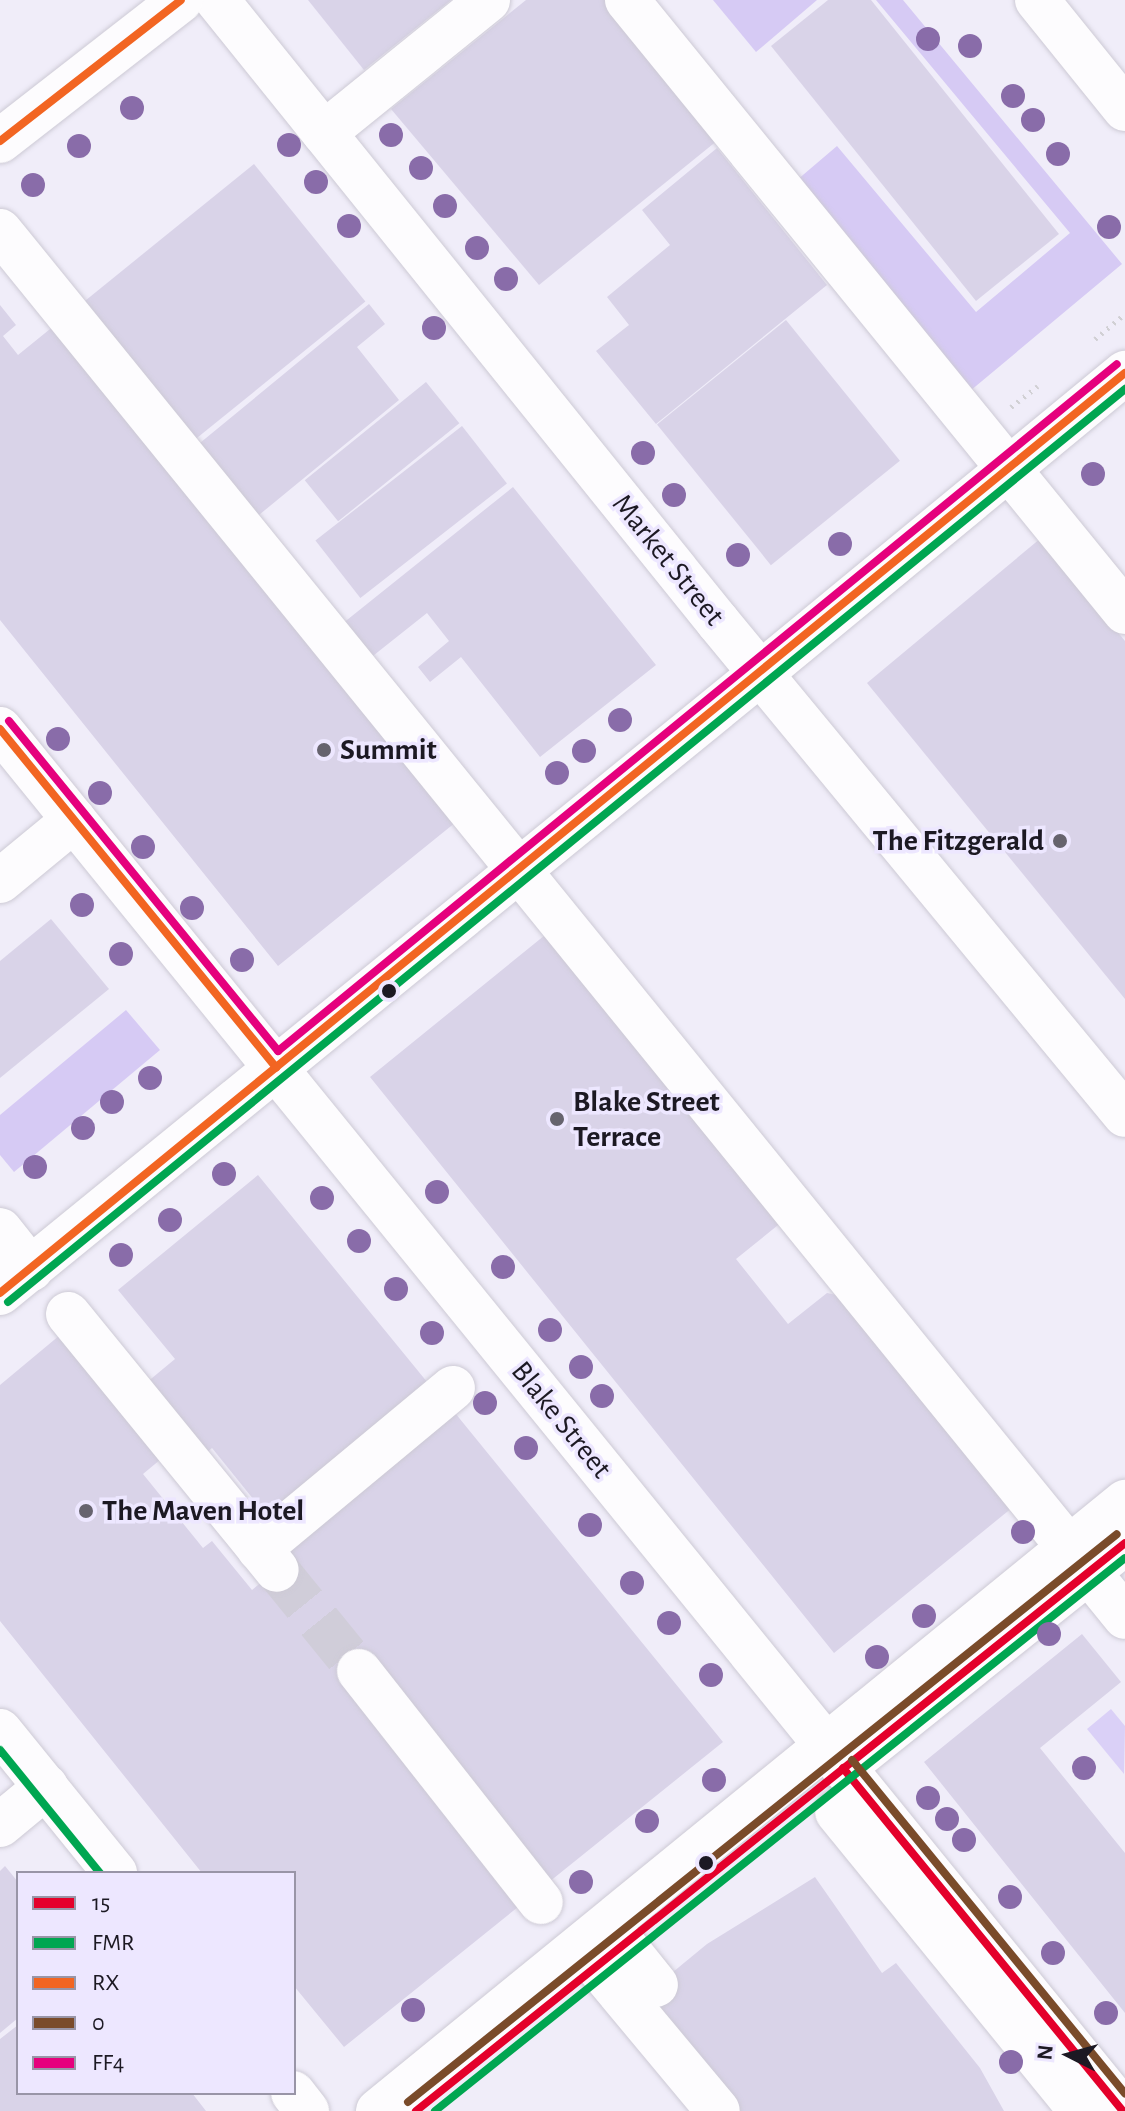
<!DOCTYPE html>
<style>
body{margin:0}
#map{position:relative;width:1125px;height:2111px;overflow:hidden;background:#f0edf9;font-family:"Alegreya Sans",sans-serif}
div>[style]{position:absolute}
.green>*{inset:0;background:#d6caf4}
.water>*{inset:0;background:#dad0f7}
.building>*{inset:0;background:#d9d3e8;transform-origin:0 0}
.minor-tunnel>*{height:44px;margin-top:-22px;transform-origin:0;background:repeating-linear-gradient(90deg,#d0cdd9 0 44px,transparent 0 66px)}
.path>*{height:5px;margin-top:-2.5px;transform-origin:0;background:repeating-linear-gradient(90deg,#d1d0d4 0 2px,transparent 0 8px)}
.roads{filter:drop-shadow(0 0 2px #cdcad5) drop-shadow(0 0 2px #cdcad5)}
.minor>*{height:44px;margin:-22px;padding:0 22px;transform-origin:22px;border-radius:22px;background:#fdfcfe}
.major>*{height:44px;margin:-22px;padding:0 22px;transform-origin:22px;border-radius:22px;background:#fdfcfe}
.bus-1>*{height:8px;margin:-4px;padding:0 4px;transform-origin:4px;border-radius:4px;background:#e4002b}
.bus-2>*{height:8px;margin:-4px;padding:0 4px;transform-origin:4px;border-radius:4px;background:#00a651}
.bus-3>*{height:8px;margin:-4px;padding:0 4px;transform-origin:4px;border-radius:4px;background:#f26522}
.bus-4>*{height:8px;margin:-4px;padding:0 4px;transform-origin:4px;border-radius:4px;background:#7a4b2a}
.bus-5>*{height:8px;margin:-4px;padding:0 4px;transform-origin:4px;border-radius:4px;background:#e5007d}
.trees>*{width:24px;height:24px;margin:-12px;border-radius:50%;background:#896ca9}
.dots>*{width:22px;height:22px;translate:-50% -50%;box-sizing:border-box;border:4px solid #ede7ff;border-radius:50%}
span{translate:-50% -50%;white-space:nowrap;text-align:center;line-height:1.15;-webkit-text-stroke:7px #ede7ff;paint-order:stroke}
.street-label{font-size:30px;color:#1c1923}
.poi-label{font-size:30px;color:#1c1923;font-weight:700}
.left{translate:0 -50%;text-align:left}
.right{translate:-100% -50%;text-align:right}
.legend{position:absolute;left:16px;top:1871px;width:280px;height:224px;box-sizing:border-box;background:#ede7ff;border:2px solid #9995a7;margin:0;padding:10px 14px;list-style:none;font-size:24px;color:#1c1923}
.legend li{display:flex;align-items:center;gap:16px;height:40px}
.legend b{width:40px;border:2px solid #9995a7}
.north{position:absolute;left:1029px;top:2015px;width:80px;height:80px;-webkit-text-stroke:6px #ede7ff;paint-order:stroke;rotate:276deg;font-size:22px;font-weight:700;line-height:32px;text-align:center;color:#1c1923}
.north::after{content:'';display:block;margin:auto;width:28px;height:36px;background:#1c1923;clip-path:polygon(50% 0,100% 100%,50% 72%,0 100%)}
</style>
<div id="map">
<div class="green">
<div style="clip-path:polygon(713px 0,817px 0,756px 52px)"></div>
<div style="clip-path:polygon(876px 0,903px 0,1122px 264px,964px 396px,790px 186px,837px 146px,976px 312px,1070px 233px)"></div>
<div style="clip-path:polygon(126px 1010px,160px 1050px,14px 1172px,0 1155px,0 1115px)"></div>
</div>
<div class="water">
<div style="clip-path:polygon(1111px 1709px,1125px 1726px,1124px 1774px,1087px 1729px)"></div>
</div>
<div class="building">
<div style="clip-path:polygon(308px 0,451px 0,364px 70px)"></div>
<div style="clip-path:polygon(526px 0,606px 0,718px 140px,539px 285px,391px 109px)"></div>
<div style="clip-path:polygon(828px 0,871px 0,1059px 234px,976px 301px,771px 46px)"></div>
<div style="clip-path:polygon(717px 148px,827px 285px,656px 424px,596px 351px,629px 325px,607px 297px,670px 245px,642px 210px)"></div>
<div style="left:254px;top:164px;width:177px;height:220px;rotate:51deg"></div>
<div style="clip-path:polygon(369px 304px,385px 324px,357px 347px,399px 400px,248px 524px,189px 452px)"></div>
<div style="clip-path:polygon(0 305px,16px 325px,3px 336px,18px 355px,55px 325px,456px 822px,278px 966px,0 620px)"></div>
<div style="left:786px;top:320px;width:181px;height:166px;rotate:51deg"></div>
<div style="left:426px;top:382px;width:53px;height:156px;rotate:51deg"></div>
<div style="left:462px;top:426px;width:73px;height:186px;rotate:52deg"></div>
<div style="clip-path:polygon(513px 487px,656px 665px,540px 757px,461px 657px,430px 682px,418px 667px,449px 641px,427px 613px,364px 663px,337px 628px)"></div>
<div style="clip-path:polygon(1041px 538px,1125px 641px,1125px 999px,867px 683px)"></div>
<div style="clip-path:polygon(51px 919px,109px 989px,0 1078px,0 961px)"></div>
<div style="clip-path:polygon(555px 927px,788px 1217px,736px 1259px,788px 1324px,827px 1293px,841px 1296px,1013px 1507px,834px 1653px,370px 1077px)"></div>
<div style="clip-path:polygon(258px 1175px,432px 1388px,271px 1521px,212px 1448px,198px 1460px,140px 1388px,175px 1359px,118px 1290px)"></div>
<div style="clip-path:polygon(60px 1335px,161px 1459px,143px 1474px,203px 1548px,212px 1541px,252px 1590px,285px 1563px,275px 1551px,451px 1408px,723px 1742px,344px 2047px,294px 1986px,294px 1873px,202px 1873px,0 1621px,0 1385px)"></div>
<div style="clip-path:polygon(1082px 1634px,1121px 1682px,1040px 1748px,1125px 1853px,1125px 2013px,924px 1762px)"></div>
<div style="clip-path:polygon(5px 1866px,18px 1882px,18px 2018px,0 2033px,0 1871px)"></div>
<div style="clip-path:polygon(815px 1877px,882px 1973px,896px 1963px,980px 2068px,1004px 2111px,729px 2111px,639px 2000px,707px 1944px)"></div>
<div style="clip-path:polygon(18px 2025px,18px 2093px,192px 2093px,206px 2111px,0 2111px,0 2039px)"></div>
</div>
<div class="minor-tunnel">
<div style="left:277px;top:1570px;width:130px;rotate:50.9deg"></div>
</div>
<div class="path">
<div style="left:1095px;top:339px;width:39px;rotate:-40deg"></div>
<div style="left:1011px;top:407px;width:34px;rotate:-38deg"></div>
</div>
<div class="roads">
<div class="minor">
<div style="left:627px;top:0;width:789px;rotate:50.86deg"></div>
<div style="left:1037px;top:0;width:140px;rotate:51.1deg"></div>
<div style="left:324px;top:133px;width:211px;rotate:-39deg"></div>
<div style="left:0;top:231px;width:1785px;rotate:50.93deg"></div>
<div style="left:761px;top:673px;width:472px;rotate:-39.5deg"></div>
<div style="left:0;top:881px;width:96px;rotate:-39.5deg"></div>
<div style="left:0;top:1230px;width:50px;rotate:51.5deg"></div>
<div style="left:68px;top:1314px;width:330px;rotate:50.8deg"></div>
<div style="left:259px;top:1549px;width:252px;rotate:-39.7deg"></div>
<div style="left:359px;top:1671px;width:294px;rotate:51.8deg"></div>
<div style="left:0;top:1731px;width:183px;rotate:51deg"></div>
<div style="left:837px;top:1812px;width:386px;rotate:50.8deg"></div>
<div style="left:0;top:1825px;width:60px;rotate:-39.6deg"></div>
<div style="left:624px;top:1945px;width:51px;rotate:51.3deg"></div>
<div style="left:598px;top:1967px;width:187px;rotate:50.2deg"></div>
<div style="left:293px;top:2093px;width:23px;rotate:52deg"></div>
<div style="left:378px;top:2111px;width:964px;rotate:-39.19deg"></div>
</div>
<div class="major">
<div style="left:217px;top:0;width:799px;rotate:51.15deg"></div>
<div style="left:718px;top:622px;width:639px;rotate:50.46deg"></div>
<div style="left:0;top:141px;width:229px;rotate:-37.9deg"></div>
<div style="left:0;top:729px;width:1781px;rotate:50.9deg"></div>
<div style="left:0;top:1293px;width:982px;rotate:-39.17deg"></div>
<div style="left:843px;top:1768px;width:361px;rotate:-38.6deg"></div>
</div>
</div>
<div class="bus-1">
<div style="left:843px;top:1768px;width:443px;rotate:50.8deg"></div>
<div style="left:416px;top:2111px;width:908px;rotate:-38.7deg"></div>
</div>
<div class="bus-2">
<div style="left:8px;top:1302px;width:1443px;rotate:-39.26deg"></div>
<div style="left:0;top:1750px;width:159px;rotate:50.9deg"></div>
<div style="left:435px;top:2111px;width:884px;rotate:-38.71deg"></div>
</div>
<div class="bus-3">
<div style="left:0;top:141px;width:229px;rotate:-37.9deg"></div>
<div style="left:0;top:729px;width:437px;rotate:50.8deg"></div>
<div style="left:0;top:1293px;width:1453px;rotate:-39.28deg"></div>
</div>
<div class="bus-4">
<div style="left:852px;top:1760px;width:431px;rotate:50.7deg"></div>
<div style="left:408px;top:2102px;width:908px;rotate:-38.7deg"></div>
</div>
<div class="bus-5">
<div style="left:9px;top:721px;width:426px;rotate:50.8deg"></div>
<div style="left:278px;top:1051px;width:1084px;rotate:-39.31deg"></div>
</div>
<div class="trees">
<div style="left:928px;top:39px"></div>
<div style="left:970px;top:46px"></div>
<div style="left:1013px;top:96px"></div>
<div style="left:132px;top:108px"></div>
<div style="left:1033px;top:120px"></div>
<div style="left:391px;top:135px"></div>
<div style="left:289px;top:145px"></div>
<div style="left:79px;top:146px"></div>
<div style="left:1058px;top:154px"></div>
<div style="left:421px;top:168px"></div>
<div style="left:316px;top:182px"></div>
<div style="left:33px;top:185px"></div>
<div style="left:445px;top:206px"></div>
<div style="left:349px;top:226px"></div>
<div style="left:1109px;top:227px"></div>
<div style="left:477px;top:248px"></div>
<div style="left:506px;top:279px"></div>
<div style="left:434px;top:328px"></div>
<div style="left:643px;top:453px"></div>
<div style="left:1093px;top:474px"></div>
<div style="left:674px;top:495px"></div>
<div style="left:840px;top:544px"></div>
<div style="left:738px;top:555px"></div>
<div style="left:620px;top:720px"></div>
<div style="left:58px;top:739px"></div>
<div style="left:584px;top:751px"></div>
<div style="left:557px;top:773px"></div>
<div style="left:100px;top:793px"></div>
<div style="left:143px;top:847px"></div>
<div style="left:82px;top:905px"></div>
<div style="left:192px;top:908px"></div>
<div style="left:121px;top:954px"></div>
<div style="left:242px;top:960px"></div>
<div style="left:150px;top:1078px"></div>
<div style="left:112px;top:1102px"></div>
<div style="left:83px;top:1128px"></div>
<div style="left:35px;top:1167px"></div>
<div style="left:224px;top:1174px"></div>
<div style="left:437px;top:1192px"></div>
<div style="left:322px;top:1198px"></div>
<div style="left:170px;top:1220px"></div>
<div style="left:359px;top:1241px"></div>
<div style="left:121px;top:1255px"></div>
<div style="left:503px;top:1267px"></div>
<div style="left:396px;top:1289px"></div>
<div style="left:550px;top:1330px"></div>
<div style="left:432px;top:1333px"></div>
<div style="left:581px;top:1367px"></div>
<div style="left:602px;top:1396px"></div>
<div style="left:485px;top:1403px"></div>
<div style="left:526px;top:1448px"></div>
<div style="left:590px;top:1525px"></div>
<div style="left:1023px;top:1532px"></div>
<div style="left:632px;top:1583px"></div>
<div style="left:924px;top:1616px"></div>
<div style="left:669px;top:1623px"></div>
<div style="left:1049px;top:1634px"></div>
<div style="left:877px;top:1657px"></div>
<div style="left:711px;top:1675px"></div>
<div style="left:1084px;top:1768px"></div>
<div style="left:714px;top:1780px"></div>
<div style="left:928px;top:1798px"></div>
<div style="left:947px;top:1819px"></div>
<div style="left:647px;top:1821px"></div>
<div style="left:964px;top:1840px"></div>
<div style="left:581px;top:1882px"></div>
<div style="left:1010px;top:1897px"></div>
<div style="left:1053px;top:1953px"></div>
<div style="left:413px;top:2010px"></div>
<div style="left:1106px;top:2013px"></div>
<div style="left:1011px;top:2062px"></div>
</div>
<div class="dots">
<div style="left:324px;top:750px;background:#66636e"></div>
<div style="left:1060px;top:841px;background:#66636e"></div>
<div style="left:389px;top:991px;background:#1c1923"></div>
<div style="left:557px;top:1119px;background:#66636e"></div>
<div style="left:86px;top:1511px;background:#66636e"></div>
<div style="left:706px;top:1863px;background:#1c1923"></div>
</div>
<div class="street-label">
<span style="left:668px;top:560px;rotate:51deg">Market Street</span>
<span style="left:561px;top:1420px;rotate:51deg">Blake Street</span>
</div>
<div class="poi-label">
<span class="left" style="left:340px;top:750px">Summit</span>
<span class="right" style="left:1044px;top:841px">The Fitzgerald</span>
<span class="left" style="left:573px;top:1119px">Blake Street<br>Terrace</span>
<span class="left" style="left:102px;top:1511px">The Maven Hotel</span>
</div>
<ul class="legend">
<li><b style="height:10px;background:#e4002b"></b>15</li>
<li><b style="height:10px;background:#00a651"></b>FMR</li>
<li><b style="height:10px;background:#f26522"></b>RX</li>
<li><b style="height:10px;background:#7a4b2a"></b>0</li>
<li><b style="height:10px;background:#e5007d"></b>FF4</li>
</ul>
<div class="north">N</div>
</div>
